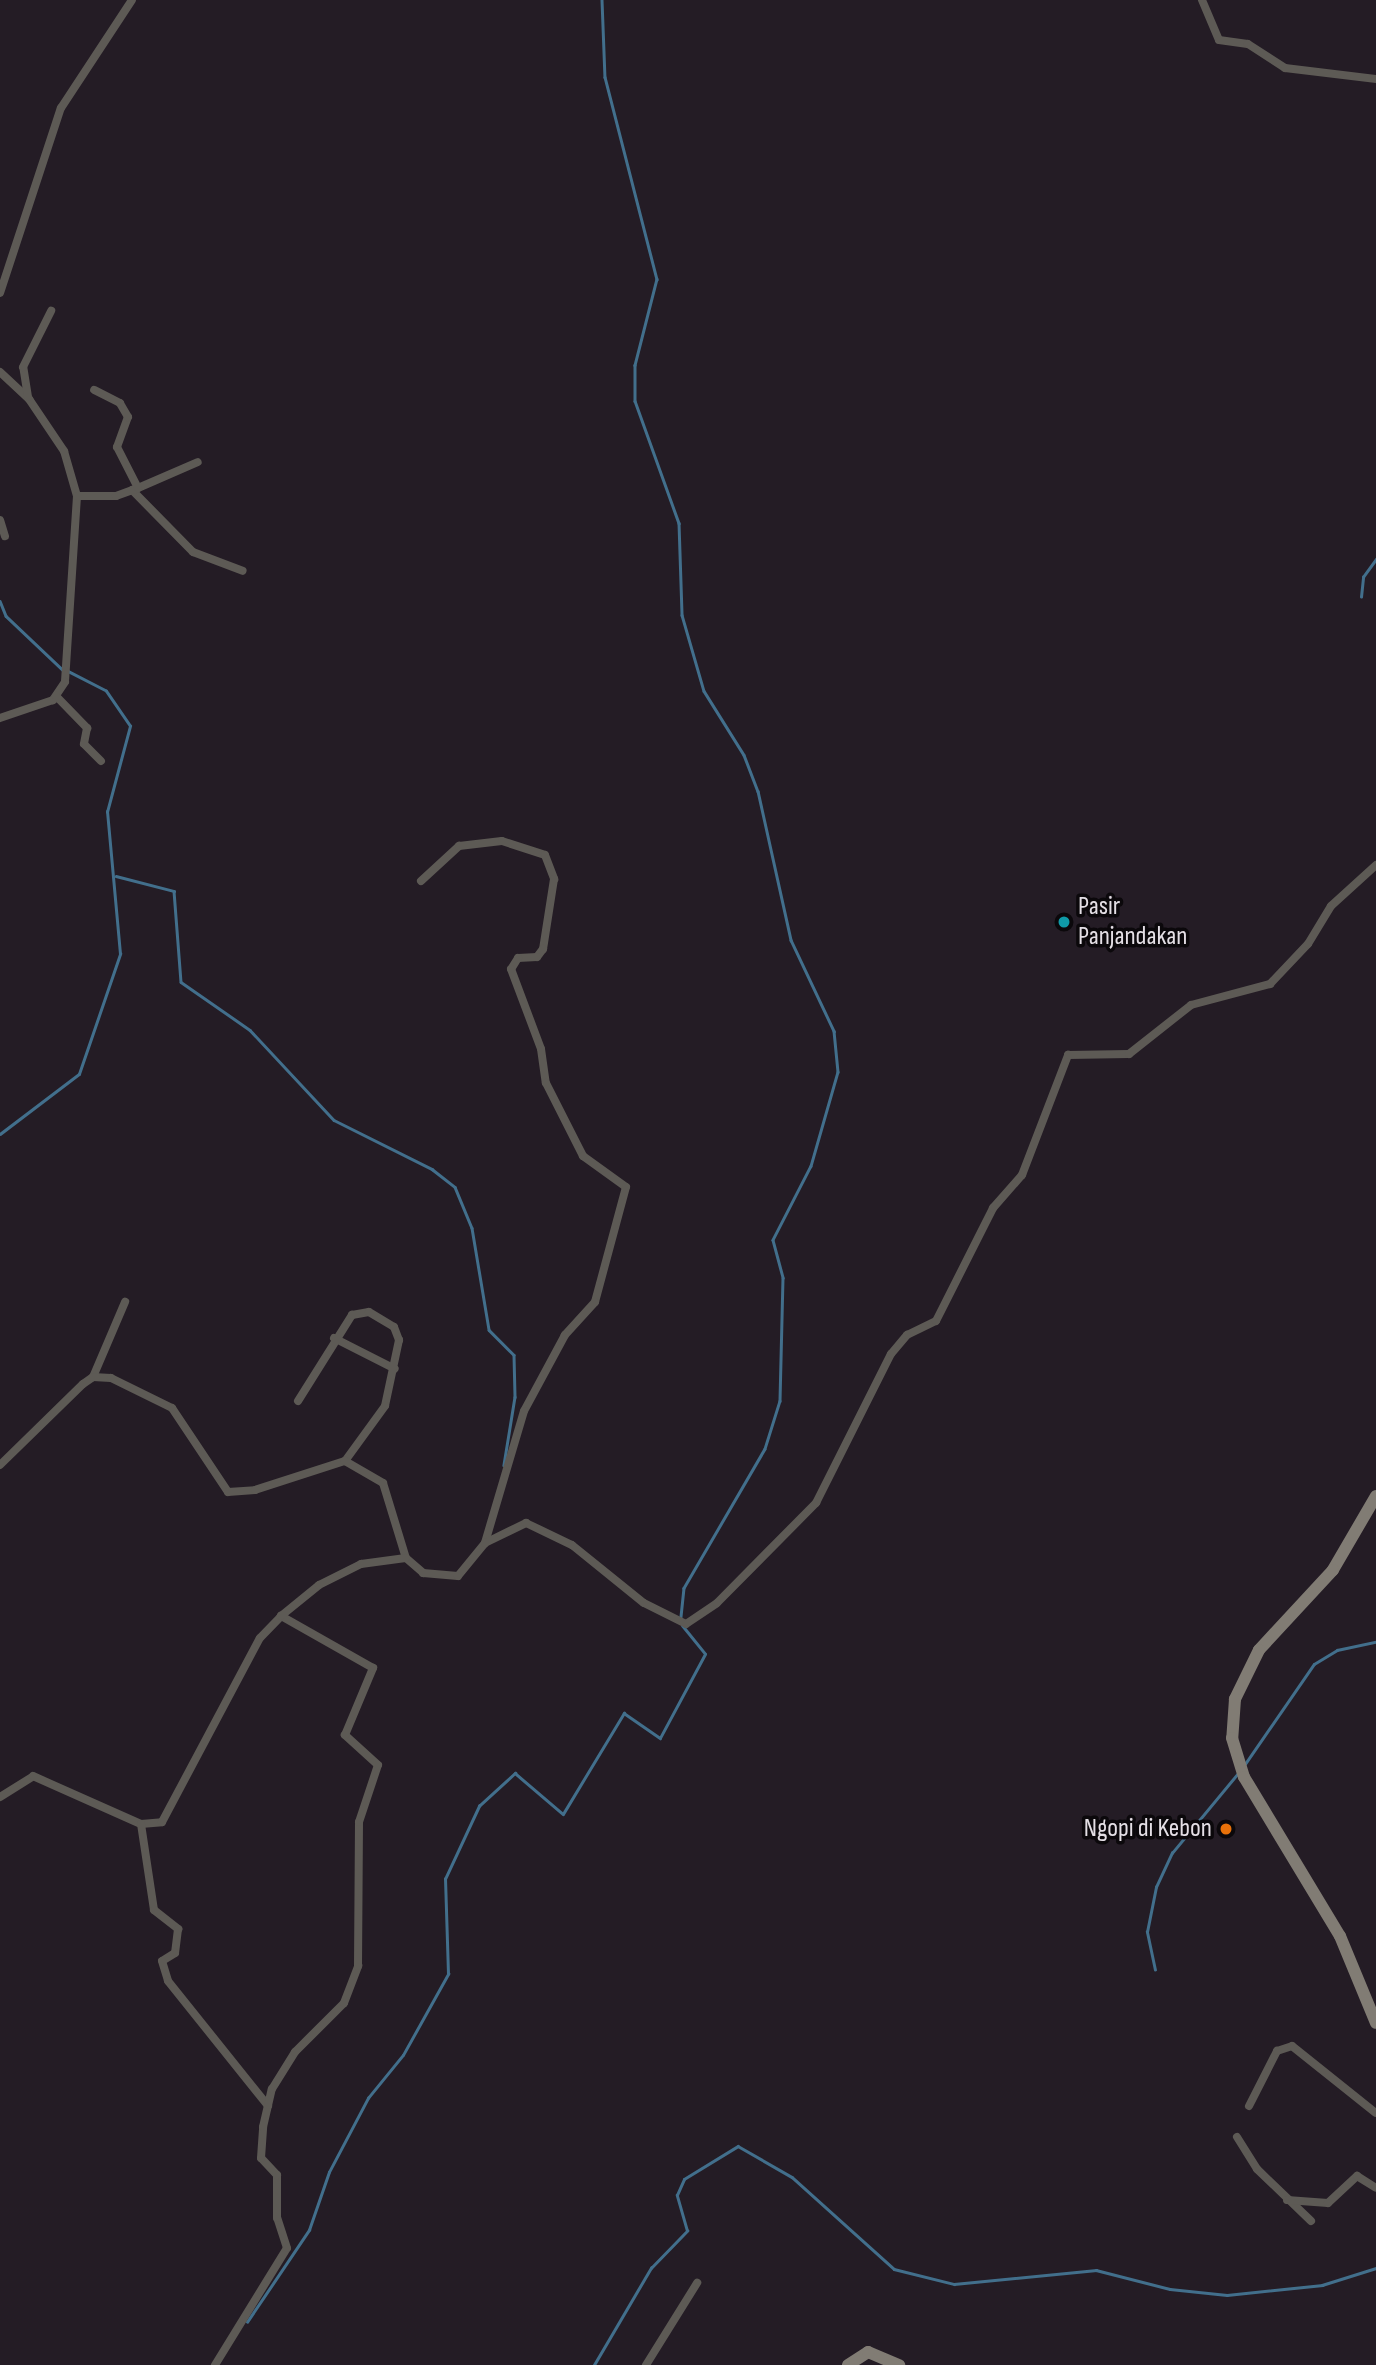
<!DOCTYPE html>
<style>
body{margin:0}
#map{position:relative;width:1376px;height:2365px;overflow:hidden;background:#241c25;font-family:"Sofia Sans Condensed",sans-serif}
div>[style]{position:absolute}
.stream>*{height:2.5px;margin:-1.25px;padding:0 1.25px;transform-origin:1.25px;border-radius:1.25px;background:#426f8c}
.street>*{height:8px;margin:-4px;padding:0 4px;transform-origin:4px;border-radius:4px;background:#5d5a55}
.secondary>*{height:12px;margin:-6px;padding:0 6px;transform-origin:6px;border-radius:6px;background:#817c74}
.dots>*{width:19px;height:19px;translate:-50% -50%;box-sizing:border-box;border:4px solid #0b080b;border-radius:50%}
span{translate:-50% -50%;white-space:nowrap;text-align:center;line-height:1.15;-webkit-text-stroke:7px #0b080b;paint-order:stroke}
.poi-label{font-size:26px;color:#e4dfe5}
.left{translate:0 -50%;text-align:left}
.right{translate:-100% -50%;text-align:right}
</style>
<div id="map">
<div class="stream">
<div style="left:602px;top:0;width:77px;rotate:87.8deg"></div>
<div style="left:605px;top:77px;width:209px;rotate:75.6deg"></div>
<div style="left:657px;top:279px;width:89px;rotate:104.3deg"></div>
<div style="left:635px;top:365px;width:36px;rotate:90deg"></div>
<div style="left:635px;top:401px;width:130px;rotate:70.2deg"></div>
<div style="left:679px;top:523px;width:92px;rotate:88.1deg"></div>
<div style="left:682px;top:615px;width:79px;rotate:73.9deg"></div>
<div style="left:704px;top:691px;width:75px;rotate:58deg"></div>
<div style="left:744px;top:755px;width:39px;rotate:69deg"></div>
<div style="left:758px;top:791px;width:153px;rotate:77.5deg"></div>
<div style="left:791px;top:940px;width:101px;rotate:64.7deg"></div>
<div style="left:834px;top:1031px;width:41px;rotate:84.4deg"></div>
<div style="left:838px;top:1072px;width:98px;rotate:106deg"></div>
<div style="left:811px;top:1166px;width:83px;rotate:117.2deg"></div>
<div style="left:773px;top:1240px;width:39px;rotate:75deg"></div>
<div style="left:783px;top:1278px;width:123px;rotate:91.4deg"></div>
<div style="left:780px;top:1401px;width:50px;rotate:107.4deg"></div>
<div style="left:765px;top:1449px;width:161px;rotate:120.2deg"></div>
<div style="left:684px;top:1588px;width:31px;rotate:96deg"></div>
<div style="left:1361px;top:597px;width:20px;rotate:-84deg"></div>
<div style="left:1363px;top:577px;width:22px;rotate:-54deg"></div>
<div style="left:0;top:601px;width:16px;rotate:68deg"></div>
<div style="left:6px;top:616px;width:79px;rotate:43.5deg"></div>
<div style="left:116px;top:876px;width:60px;rotate:14.5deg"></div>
<div style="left:174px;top:891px;width:91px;rotate:85.6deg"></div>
<div style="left:181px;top:982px;width:84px;rotate:34.8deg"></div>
<div style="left:250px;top:1030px;width:123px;rotate:47deg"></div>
<div style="left:334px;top:1120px;width:110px;rotate:26.6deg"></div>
<div style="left:432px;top:1169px;width:29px;rotate:38deg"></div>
<div style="left:455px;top:1187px;width:44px;rotate:67.5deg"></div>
<div style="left:472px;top:1228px;width:103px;rotate:80.5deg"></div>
<div style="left:489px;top:1330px;width:35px;rotate:45deg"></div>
<div style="left:514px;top:1355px;width:42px;rotate:88.6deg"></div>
<div style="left:515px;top:1397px;width:69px;rotate:99.2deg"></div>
<div style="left:0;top:1134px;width:99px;rotate:-37.2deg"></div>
<div style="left:79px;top:1074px;width:127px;rotate:-71.1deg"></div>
<div style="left:120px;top:954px;width:143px;rotate:-95.2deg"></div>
<div style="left:107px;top:812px;width:89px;rotate:-75deg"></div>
<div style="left:130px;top:726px;width:42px;rotate:-124.4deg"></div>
<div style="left:106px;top:691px;width:42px;rotate:-152.8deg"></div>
<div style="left:1245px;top:1764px;width:121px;rotate:-55.4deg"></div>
<div style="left:1314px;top:1664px;width:27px;rotate:-31deg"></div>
<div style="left:1337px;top:1650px;width:40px;rotate:-12deg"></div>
<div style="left:1155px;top:1970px;width:39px;rotate:-102deg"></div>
<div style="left:1147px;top:1932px;width:46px;rotate:-78.7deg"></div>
<div style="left:1156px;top:1887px;width:38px;rotate:-65deg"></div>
<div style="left:1172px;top:1853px;width:105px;rotate:-50.4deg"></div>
<div style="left:247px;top:2322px;width:111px;rotate:-56deg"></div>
<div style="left:309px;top:2230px;width:61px;rotate:-71deg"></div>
<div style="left:329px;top:2172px;width:84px;rotate:-62.2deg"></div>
<div style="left:368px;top:2098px;width:55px;rotate:-50.9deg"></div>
<div style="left:403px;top:2055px;width:93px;rotate:-60.9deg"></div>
<div style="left:448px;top:1974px;width:95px;rotate:-91.8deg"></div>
<div style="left:445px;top:1879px;width:81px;rotate:-65deg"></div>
<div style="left:479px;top:1806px;width:49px;rotate:-42.5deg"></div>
<div style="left:515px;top:1773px;width:63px;rotate:40.5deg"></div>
<div style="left:563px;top:1814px;width:118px;rotate:-58.9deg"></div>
<div style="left:624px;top:1713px;width:44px;rotate:34.8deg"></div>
<div style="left:660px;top:1738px;width:95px;rotate:-61.8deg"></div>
<div style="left:705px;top:1654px;width:36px;rotate:-129deg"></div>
<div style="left:594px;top:2365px;width:113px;rotate:-59.6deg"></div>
<div style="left:651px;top:2268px;width:52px;rotate:-45.8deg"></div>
<div style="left:687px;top:2231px;width:37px;rotate:-106deg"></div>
<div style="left:677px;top:2195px;width:17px;rotate:-66deg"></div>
<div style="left:684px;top:2179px;width:63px;rotate:-31.4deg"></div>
<div style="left:738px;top:2146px;width:62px;rotate:29.9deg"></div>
<div style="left:792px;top:2177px;width:137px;rotate:42deg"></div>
<div style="left:894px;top:2269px;width:62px;rotate:14deg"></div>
<div style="left:954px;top:2284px;width:143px;rotate:-5.6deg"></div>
<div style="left:1096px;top:2270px;width:76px;rotate:14.4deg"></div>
<div style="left:1170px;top:2289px;width:57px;rotate:6deg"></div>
<div style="left:1227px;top:2295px;width:96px;rotate:-6deg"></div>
<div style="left:1322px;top:2285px;width:57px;rotate:-17.5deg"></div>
</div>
<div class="street">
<div style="left:1202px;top:0;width:43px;rotate:67deg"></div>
<div style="left:1219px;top:40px;width:29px;rotate:8deg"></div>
<div style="left:1248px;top:44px;width:44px;rotate:33deg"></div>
<div style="left:1285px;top:68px;width:92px;rotate:6.9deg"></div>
<div style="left:0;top:293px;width:195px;rotate:-71.8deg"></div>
<div style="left:61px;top:108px;width:129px;rotate:-56.7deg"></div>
<div style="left:0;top:372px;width:40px;rotate:43deg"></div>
<div style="left:29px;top:399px;width:63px;rotate:56.1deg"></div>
<div style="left:64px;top:451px;width:47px;rotate:73.9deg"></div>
<div style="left:77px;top:496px;width:186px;rotate:93.7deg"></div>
<div style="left:65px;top:682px;width:22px;rotate:124deg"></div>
<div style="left:53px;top:700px;width:56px;rotate:161.2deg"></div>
<div style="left:28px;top:397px;width:30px;rotate:-99deg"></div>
<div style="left:23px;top:367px;width:63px;rotate:-63.4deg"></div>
<div style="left:138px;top:488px;width:65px;rotate:-23.4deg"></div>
<div style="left:132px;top:490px;width:87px;rotate:45.5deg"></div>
<div style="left:193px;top:552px;width:53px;rotate:20.8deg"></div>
<div style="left:77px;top:496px;width:39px"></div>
<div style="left:116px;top:496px;width:23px;rotate:-20deg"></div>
<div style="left:138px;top:488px;width:46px;rotate:-117.1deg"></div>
<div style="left:117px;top:447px;width:32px;rotate:-70deg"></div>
<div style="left:128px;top:417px;width:16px;rotate:-120deg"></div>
<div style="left:120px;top:403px;width:29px;rotate:-153deg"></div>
<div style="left:0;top:520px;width:17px;rotate:73deg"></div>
<div style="left:56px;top:696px;width:45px;rotate:45.9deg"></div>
<div style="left:87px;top:728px;width:16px;rotate:101deg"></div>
<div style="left:84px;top:744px;width:24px;rotate:45deg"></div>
<div style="left:421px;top:881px;width:52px;rotate:-42.6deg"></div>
<div style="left:459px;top:846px;width:43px;rotate:-6.6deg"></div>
<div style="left:502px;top:841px;width:45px;rotate:18deg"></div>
<div style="left:545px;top:855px;width:26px;rotate:69deg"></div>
<div style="left:554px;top:879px;width:71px;rotate:98.9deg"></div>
<div style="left:543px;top:949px;width:10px;rotate:127deg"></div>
<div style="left:537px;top:957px;width:19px;rotate:177deg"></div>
<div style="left:518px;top:958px;width:13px;rotate:122deg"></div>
<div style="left:511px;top:969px;width:85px;rotate:69.4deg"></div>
<div style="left:541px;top:1049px;width:34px;rotate:82deg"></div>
<div style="left:546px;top:1083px;width:82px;rotate:63.1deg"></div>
<div style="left:583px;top:1156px;width:53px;rotate:35.8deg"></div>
<div style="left:626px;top:1187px;width:119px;rotate:105.1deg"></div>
<div style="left:595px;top:1302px;width:45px;rotate:132.3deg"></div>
<div style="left:565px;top:1335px;width:86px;rotate:118.3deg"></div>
<div style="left:524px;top:1411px;width:138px;rotate:106.5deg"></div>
<div style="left:334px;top:1338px;width:68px;rotate:26.9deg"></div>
<div style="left:93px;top:1377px;width:82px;rotate:-66.9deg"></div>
<div style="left:298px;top:1401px;width:102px;rotate:-57.9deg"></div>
<div style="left:352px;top:1315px;width:17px;rotate:-10deg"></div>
<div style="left:369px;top:1312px;width:29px;rotate:31deg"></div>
<div style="left:394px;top:1327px;width:14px;rotate:69deg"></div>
<div style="left:399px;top:1340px;width:67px;rotate:102deg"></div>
<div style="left:385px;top:1406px;width:68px;rotate:126deg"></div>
<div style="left:0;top:1465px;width:116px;rotate:-44.3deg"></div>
<div style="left:83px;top:1384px;width:12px;rotate:-35deg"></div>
<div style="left:93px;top:1377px;width:18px;rotate:3deg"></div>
<div style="left:111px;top:1378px;width:68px;rotate:26.2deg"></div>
<div style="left:172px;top:1408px;width:101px;rotate:56.3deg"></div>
<div style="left:228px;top:1492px;width:27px;rotate:-4deg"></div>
<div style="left:255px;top:1490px;width:95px;rotate:-17.9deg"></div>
<div style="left:345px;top:1461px;width:44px;rotate:30.1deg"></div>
<div style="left:383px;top:1483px;width:78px;rotate:73deg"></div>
<div style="left:406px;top:1558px;width:23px;rotate:41deg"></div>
<div style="left:423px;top:1573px;width:35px;rotate:5deg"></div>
<div style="left:458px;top:1576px;width:43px;rotate:-50.7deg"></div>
<div style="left:485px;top:1543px;width:46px;rotate:-26deg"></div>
<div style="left:526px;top:1523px;width:51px;rotate:25.6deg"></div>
<div style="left:572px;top:1545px;width:92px;rotate:38.9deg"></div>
<div style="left:644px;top:1603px;width:47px;rotate:26.6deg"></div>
<div style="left:686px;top:1624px;width:37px;rotate:-34deg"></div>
<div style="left:717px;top:1603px;width:141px;rotate:-45.3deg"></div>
<div style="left:816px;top:1503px;width:167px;rotate:-63.3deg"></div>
<div style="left:891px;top:1354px;width:25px;rotate:-50deg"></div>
<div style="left:907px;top:1335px;width:32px;rotate:-26deg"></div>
<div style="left:936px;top:1321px;width:127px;rotate:-63.2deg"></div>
<div style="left:993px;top:1208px;width:44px;rotate:-48.7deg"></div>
<div style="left:1022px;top:1175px;width:129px;rotate:-69deg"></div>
<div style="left:1068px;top:1055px;width:61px;rotate:-0.9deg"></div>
<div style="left:1129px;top:1054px;width:79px;rotate:-38.3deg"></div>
<div style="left:1191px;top:1005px;width:82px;rotate:-14.9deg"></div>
<div style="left:1270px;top:984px;width:55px;rotate:-46.5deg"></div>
<div style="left:1308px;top:944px;width:44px;rotate:-58.8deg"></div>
<div style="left:1331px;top:906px;width:61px;rotate:-42.3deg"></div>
<div style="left:0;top:1797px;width:39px;rotate:-32deg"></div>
<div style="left:33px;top:1776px;width:118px;rotate:24deg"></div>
<div style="left:141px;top:1824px;width:21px;rotate:-5deg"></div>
<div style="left:162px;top:1822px;width:208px;rotate:-62deg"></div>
<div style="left:260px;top:1638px;width:30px;rotate:-46deg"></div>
<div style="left:141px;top:1824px;width:87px;rotate:81.4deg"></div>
<div style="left:154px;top:1910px;width:31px;rotate:38deg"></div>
<div style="left:178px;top:1929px;width:24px;rotate:97deg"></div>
<div style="left:175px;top:1953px;width:15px;rotate:148deg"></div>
<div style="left:162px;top:1961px;width:21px;rotate:73deg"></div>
<div style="left:168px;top:1981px;width:160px;rotate:51.3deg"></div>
<div style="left:1249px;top:2106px;width:62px;rotate:-63deg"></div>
<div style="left:1277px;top:2051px;width:16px;rotate:-18deg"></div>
<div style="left:1292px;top:2046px;width:107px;rotate:38.6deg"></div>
<div style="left:1237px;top:2137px;width:38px;rotate:58deg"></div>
<div style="left:1257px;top:2169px;width:75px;rotate:43.9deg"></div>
<div style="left:1287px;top:2200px;width:41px;rotate:4.2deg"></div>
<div style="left:1328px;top:2203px;width:40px;rotate:-43deg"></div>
<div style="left:1357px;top:2176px;width:22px;rotate:32deg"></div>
<div style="left:215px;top:2365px;width:137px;rotate:-58.4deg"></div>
<div style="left:287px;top:2248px;width:32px;rotate:-108deg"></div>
<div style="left:277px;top:2218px;width:43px;rotate:-90deg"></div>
<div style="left:277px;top:2175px;width:23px;rotate:-133deg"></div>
<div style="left:261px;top:2158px;width:31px;rotate:-86deg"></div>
<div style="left:263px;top:2127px;width:39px;rotate:-77deg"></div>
<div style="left:272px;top:2089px;width:44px;rotate:-58.1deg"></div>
<div style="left:295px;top:2052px;width:69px;rotate:-45deg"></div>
<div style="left:344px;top:2003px;width:40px;rotate:-69deg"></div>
<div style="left:358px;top:1966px;width:144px;rotate:-89.6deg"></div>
<div style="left:359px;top:1822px;width:60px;rotate:-71.6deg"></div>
<div style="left:378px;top:1765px;width:45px;rotate:-137.7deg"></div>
<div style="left:345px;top:1735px;width:73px;rotate:-67.3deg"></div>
<div style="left:373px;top:1668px;width:106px;rotate:-150.5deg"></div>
<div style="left:281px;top:1616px;width:49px;rotate:-39.2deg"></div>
<div style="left:319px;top:1585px;width:47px;rotate:-26.6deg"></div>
<div style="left:361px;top:1564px;width:45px;rotate:-7.6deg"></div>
<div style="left:646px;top:2365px;width:97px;rotate:-58.1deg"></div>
</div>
<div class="secondary">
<div style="left:1376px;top:1496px;width:86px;rotate:120.2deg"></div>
<div style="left:1333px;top:1570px;width:109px;rotate:132.8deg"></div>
<div style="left:1259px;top:1650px;width:55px;rotate:116.1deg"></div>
<div style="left:1235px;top:1699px;width:39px;rotate:94deg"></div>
<div style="left:1232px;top:1738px;width:41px;rotate:72.9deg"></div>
<div style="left:1244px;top:1777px;width:186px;rotate:58.9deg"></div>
<div style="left:1340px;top:1936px;width:94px;rotate:67.5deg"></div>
<div style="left:848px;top:2365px;width:24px;rotate:-33deg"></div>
<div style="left:868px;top:2352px;width:34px;rotate:23deg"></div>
</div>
<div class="dots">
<div style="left:1064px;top:922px;background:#0f9aa8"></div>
<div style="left:1226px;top:1829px;background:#e8710a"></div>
</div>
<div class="poi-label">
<span class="left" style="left:1078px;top:922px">Pasir<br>Panjandakan</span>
<span class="right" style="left:1212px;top:1829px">Ngopi di Kebon</span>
</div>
</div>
